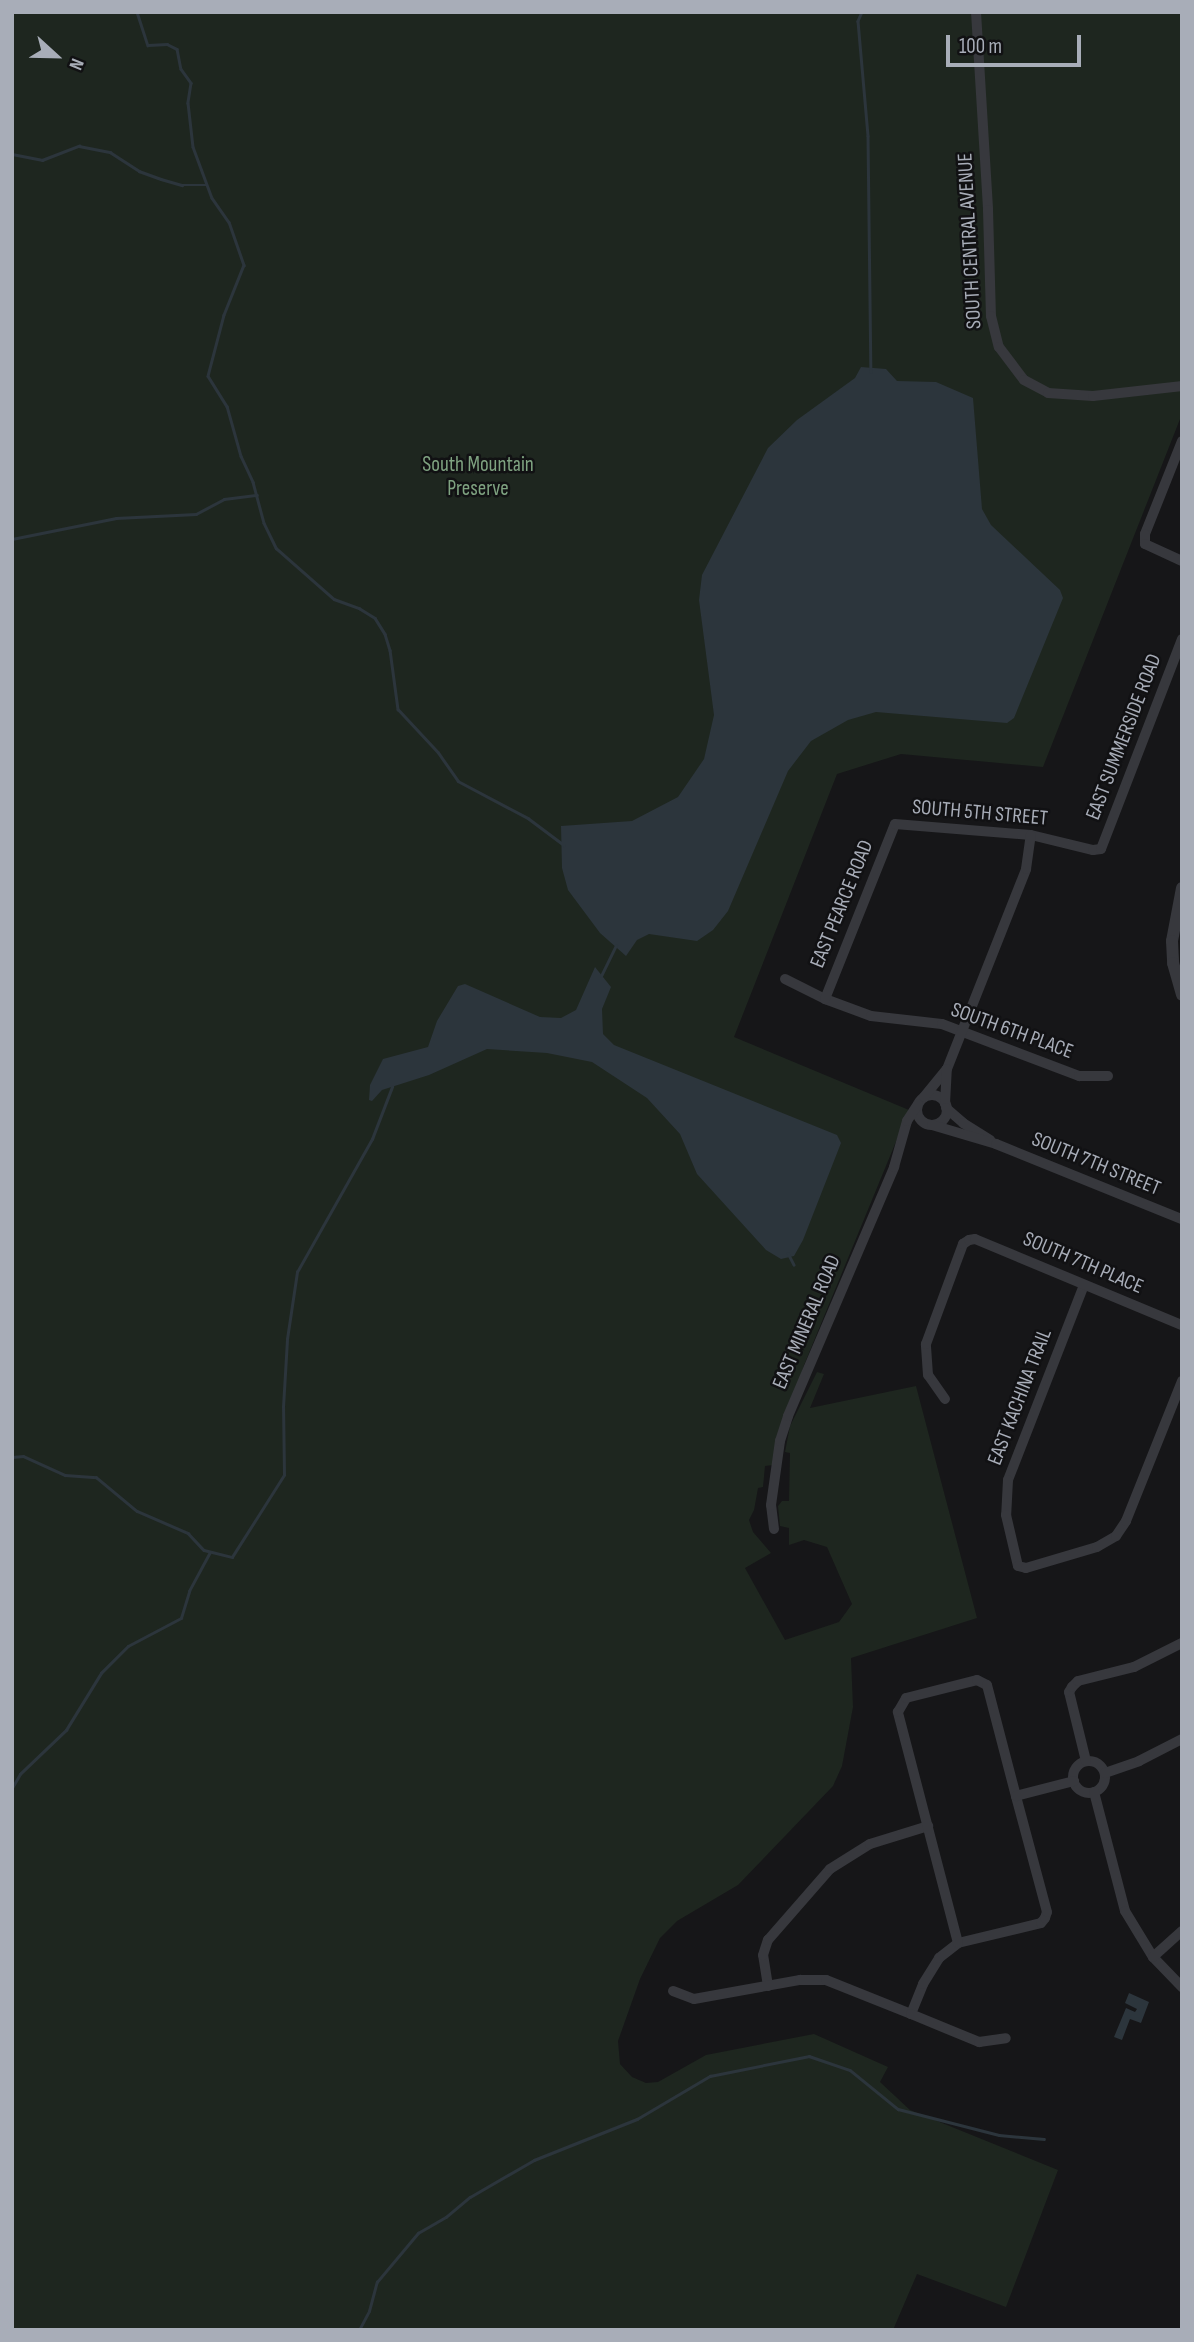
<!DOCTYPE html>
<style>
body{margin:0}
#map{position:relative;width:1194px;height:2342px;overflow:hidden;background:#161618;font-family:"Sofia Sans Condensed",sans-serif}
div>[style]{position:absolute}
.green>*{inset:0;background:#1e261f}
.water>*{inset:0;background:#2c353c}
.stream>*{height:2.5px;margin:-1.25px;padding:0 1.25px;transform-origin:1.25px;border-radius:1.25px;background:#2c353c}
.minor>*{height:10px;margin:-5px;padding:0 5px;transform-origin:5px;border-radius:5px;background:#37383d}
.minor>.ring{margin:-5px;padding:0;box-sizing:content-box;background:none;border:10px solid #37383d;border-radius:50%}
.tertiary>*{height:12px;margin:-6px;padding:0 6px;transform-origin:6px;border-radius:6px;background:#37383d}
span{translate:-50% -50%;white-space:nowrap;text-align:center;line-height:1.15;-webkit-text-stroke:5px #111113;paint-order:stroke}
.street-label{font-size:21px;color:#a8adb8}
.park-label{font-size:21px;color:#7fa381}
.frame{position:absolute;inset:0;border:14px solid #a8adb8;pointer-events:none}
.north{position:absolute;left:21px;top:21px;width:70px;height:70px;-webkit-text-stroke:5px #111113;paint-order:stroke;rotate:112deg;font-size:19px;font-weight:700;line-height:28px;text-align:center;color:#a8adb8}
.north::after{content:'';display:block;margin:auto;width:24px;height:32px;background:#a8adb8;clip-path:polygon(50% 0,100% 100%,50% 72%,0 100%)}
.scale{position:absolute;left:946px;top:35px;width:135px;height:32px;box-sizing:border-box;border:4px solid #a8adb8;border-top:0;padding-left:9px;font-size:21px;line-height:24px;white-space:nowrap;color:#a8adb8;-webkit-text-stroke:5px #111113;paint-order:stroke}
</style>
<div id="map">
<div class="green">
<div style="clip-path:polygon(12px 12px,1182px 12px,1182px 414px,1043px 767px,901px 754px,837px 774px,734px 1037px,909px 1110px,804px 1365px,773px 1465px,765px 1466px,763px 1487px,758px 1488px,754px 1510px,749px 1520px,753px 1532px,771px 1553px,745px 1568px,785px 1640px,839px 1622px,852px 1604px,827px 1547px,804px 1540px,789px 1545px,789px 1528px,780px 1526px,778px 1506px,782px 1501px,789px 1501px,790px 1453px,785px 1452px,790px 1426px,817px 1372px,824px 1374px,810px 1408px,916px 1386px,977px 1618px,851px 1658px,853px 1707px,842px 1766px,833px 1786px,738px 1885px,677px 1921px,660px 1938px,640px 1979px,618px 2041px,620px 2064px,632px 2077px,646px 2083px,658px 2082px,706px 2055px,814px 2034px,888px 2067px,880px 2082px,910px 2110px,1058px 2170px,1006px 2307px,917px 2274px,893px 2330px,12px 2330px)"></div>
</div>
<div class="water">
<div style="clip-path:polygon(861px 367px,886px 369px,897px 381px,936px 382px,973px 398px,982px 509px,991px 525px,1060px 590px,1063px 598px,1014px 718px,1007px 723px,876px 712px,848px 720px,811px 741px,788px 771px,728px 911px,713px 930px,697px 941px,649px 934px,637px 940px,626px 956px,600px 933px,568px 890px,562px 868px,561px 826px,632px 821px,678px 797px,704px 759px,714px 715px,699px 600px,702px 575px,768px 448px,797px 420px,855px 378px)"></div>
<div style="clip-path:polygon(595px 967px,611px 987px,602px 1009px,603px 1034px,614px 1045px,837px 1135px,841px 1143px,803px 1240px,794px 1256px,781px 1259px,766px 1250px,697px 1174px,680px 1134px,647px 1098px,592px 1062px,547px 1053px,487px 1049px,429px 1075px,382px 1090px,372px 1101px,369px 1100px,370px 1085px,383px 1059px,428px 1047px,437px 1021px,458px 986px,465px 984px,540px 1017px,561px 1018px,576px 1010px)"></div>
<div style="clip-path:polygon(1129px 1993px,1149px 2002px,1141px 2023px,1130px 2019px,1122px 2040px,1114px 2037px,1126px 2008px,1135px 2012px,1137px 2009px,1125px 2003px)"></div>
</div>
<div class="stream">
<div style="left:137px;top:12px;width:35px;rotate:72deg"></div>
<div style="left:148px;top:45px;width:19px;rotate:-3deg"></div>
<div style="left:167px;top:44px;width:11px;rotate:27deg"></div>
<div style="left:177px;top:49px;width:20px;rotate:79deg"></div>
<div style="left:181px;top:69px;width:17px;rotate:54deg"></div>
<div style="left:191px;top:83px;width:20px;rotate:99deg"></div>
<div style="left:188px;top:103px;width:44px;rotate:83.5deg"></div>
<div style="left:193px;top:147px;width:54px;rotate:69.6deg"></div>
<div style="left:212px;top:198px;width:29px;rotate:55deg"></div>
<div style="left:229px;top:222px;width:46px;rotate:70.8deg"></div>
<div style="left:244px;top:265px;width:54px;rotate:111.8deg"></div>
<div style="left:224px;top:315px;width:63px;rotate:104.7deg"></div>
<div style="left:208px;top:376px;width:36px;rotate:58deg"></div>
<div style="left:227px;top:406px;width:52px;rotate:74.4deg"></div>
<div style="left:241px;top:456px;width:29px;rotate:65deg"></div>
<div style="left:253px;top:482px;width:42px;rotate:75deg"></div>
<div style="left:264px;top:523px;width:28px;rotate:64deg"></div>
<div style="left:276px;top:548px;width:77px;rotate:41.3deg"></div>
<div style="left:334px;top:599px;width:27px;rotate:20deg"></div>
<div style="left:359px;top:608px;width:19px;rotate:32deg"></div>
<div style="left:375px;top:618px;width:19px;rotate:58deg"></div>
<div style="left:385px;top:634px;width:17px;rotate:73deg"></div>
<div style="left:390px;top:650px;width:60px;rotate:82.3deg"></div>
<div style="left:398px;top:709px;width:59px;rotate:47.1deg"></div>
<div style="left:438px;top:752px;width:35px;rotate:55deg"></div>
<div style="left:458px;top:781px;width:79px;rotate:27.9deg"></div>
<div style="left:528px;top:818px;width:45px;rotate:36.9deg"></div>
<div style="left:862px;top:12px;width:10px;rotate:114deg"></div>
<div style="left:858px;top:21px;width:115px;rotate:85deg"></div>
<div style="left:868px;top:136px;width:236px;rotate:89.3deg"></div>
<div style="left:12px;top:154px;width:31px;rotate:11deg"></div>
<div style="left:42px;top:160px;width:40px;rotate:-21deg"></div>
<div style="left:79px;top:146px;width:32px;rotate:11deg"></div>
<div style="left:110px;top:152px;width:35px;rotate:33deg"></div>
<div style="left:139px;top:171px;width:23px;rotate:20deg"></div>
<div style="left:161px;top:179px;width:22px;rotate:16deg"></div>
<div style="left:182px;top:185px;width:25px"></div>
<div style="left:12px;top:539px;width:106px;rotate:-11.4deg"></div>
<div style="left:116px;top:518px;width:80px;rotate:-2.9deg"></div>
<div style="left:196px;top:514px;width:32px;rotate:-28deg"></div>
<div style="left:224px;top:499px;width:33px;rotate:-7deg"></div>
<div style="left:601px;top:976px;width:34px;rotate:-64deg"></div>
<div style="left:788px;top:1253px;width:13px;rotate:63deg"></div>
<div style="left:12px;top:1457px;width:11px;rotate:-5deg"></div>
<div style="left:23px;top:1456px;width:46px;rotate:24.3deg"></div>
<div style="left:65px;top:1475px;width:31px;rotate:4deg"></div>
<div style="left:96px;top:1477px;width:53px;rotate:39.7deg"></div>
<div style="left:137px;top:1511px;width:56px;rotate:23.3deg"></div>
<div style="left:188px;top:1533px;width:23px;rotate:47deg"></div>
<div style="left:204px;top:1550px;width:29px;rotate:14deg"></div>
<div style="left:232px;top:1557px;width:97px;rotate:-57.6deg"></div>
<div style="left:284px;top:1475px;width:68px;rotate:-90.8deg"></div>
<div style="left:283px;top:1407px;width:68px;rotate:-86.6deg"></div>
<div style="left:287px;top:1339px;width:68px;rotate:-81.5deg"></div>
<div style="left:297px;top:1272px;width:153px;rotate:-60.6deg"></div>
<div style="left:372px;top:1139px;width:56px;rotate:-69deg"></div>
<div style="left:12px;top:1788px;width:16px;rotate:-60deg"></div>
<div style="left:20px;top:1774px;width:64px;rotate:-43.7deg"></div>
<div style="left:66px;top:1730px;width:67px;rotate:-58.4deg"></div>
<div style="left:101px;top:1673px;width:38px;rotate:-45deg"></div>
<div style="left:128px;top:1646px;width:60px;rotate:-27.8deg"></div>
<div style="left:181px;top:1618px;width:28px;rotate:-73deg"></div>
<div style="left:189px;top:1591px;width:44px;rotate:-61.7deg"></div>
<div style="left:359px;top:2330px;width:21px;rotate:-62deg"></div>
<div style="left:369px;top:2311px;width:30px;rotate:-75deg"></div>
<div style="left:377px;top:2282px;width:64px;rotate:-50.1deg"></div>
<div style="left:418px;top:2233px;width:32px;rotate:-30deg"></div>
<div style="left:446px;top:2217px;width:31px;rotate:-40deg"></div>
<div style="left:470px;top:2197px;width:74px;rotate:-30deg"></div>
<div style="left:534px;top:2160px;width:111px;rotate:-21.7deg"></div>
<div style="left:637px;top:2119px;width:85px;rotate:-30.5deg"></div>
<div style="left:710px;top:2076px;width:101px;rotate:-11.4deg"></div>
<div style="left:809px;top:2056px;width:43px;rotate:18.9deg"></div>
<div style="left:850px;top:2070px;width:62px;rotate:39.1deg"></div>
<div style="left:898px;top:2109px;width:104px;rotate:14.4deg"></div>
<div style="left:999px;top:2135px;width:45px;rotate:5.1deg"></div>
</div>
<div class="minor">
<div style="left:976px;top:12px;width:198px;rotate:86.5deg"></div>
<div style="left:988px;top:210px;width:106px;rotate:88.4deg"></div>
<div style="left:991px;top:316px;width:32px;rotate:76deg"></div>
<div style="left:999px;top:347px;width:41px;rotate:52.9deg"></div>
<div style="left:1024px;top:380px;width:27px;rotate:28deg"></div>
<div style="left:1048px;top:393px;width:45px;rotate:3.8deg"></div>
<div style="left:1093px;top:396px;width:90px;rotate:-6.4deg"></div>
<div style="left:1182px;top:441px;width:100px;rotate:111.7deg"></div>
<div style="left:1145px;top:534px;width:10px;rotate:90deg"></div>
<div style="left:1145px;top:544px;width:41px;rotate:24.7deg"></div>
<div style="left:785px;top:979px;width:45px;rotate:26.6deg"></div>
<div style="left:825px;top:999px;width:49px;rotate:20.3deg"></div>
<div style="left:871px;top:1016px;width:71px;rotate:6.4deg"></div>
<div style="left:942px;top:1024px;width:147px;rotate:20.8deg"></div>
<div style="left:1079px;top:1076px;width:29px"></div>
<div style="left:825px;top:999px;width:188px;rotate:-68.2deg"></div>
<div style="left:895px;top:824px;width:136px;rotate:4.6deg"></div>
<div style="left:1031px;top:835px;width:64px;rotate:13.6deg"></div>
<div style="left:1093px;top:850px;width:8px;rotate:-7deg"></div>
<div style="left:1101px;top:849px;width:225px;rotate:-68.9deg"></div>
<div class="ring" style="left:917px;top:1095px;width:20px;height:20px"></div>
<div style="left:924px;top:1097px;width:36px;rotate:-51deg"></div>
<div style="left:947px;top:1069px;width:215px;rotate:-68.4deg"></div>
<div style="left:1026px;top:869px;width:34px;rotate:-82deg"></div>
<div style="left:945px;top:1104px;width:35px;rotate:-87deg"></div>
<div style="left:946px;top:1108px;width:23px;rotate:41deg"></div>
<div style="left:963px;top:1123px;width:32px;rotate:32deg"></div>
<div style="left:932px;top:1125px;width:67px;rotate:16.5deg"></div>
<div style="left:996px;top:1144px;width:201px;rotate:22deg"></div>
<div style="left:1084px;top:1285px;width:209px;rotate:111.3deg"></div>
<div style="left:1008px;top:1480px;width:35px;rotate:93deg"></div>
<div style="left:1006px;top:1515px;width:52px;rotate:76.8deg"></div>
<div style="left:1018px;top:1566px;width:8px;rotate:14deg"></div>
<div style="left:1026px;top:1568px;width:74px;rotate:-16.5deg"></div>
<div style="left:1097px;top:1547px;width:22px;rotate:-30deg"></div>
<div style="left:1116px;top:1536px;width:18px;rotate:-56deg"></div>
<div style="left:1126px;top:1521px;width:151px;rotate:-68.2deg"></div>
<div style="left:945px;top:1399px;width:29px;rotate:-125deg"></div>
<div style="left:928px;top:1375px;width:31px;rotate:-94deg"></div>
<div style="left:926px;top:1344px;width:107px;rotate:-69.7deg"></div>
<div style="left:963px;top:1244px;width:7px;rotate:-34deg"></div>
<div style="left:969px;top:1240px;width:6px;rotate:-9deg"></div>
<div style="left:975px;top:1239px;width:224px;rotate:22.6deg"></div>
<div style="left:774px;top:1529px;width:24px;rotate:-97deg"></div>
<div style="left:771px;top:1505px;width:65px;rotate:-82deg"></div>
<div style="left:780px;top:1441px;width:26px;rotate:-72deg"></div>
<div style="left:788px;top:1416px;width:271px;rotate:-66.9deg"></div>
<div style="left:894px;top:1167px;width:48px;rotate:-74.2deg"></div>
<div style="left:907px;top:1121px;width:20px;rotate:-57deg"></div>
<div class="ring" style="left:1073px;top:1761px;width:22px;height:22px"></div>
<div style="left:1086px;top:1761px;width:71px;rotate:-103.8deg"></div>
<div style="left:1069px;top:1692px;width:6px;rotate:-59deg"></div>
<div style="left:1072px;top:1687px;width:8px;rotate:-45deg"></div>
<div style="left:1078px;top:1681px;width:58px;rotate:-14deg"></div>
<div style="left:1134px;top:1667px;width:54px;rotate:-26.6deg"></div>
<div style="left:1105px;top:1773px;width:36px;rotate:-19deg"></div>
<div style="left:1139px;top:1761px;width:48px;rotate:-27.1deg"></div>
<div style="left:1094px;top:1792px;width:123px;rotate:75.4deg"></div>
<div style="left:1125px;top:1911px;width:54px;rotate:58.7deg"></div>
<div style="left:1153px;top:1957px;width:42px;rotate:46deg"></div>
<div style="left:958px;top:1943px;width:85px;rotate:-13.5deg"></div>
<div style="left:1041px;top:1923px;width:6px;rotate:-51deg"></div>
<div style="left:1045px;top:1918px;width:6px;rotate:-72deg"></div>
<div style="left:1047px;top:1912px;width:120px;rotate:-105deg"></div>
<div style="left:1153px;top:1957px;width:39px;rotate:-42deg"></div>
<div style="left:768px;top:1986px;width:31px;rotate:-99deg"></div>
<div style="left:763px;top:1955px;width:16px;rotate:-72deg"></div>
<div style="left:768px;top:1940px;width:94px;rotate:-48.9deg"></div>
<div style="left:830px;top:1869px;width:47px;rotate:-32deg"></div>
<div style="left:870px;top:1844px;width:61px;rotate:-17.2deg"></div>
<div style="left:673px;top:1991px;width:22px;rotate:21deg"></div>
<div style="left:694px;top:1999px;width:108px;rotate:-10.2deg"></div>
<div style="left:800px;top:1980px;width:26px"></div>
<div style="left:826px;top:1980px;width:92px;rotate:21.8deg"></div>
<div style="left:911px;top:2014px;width:32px;rotate:-68deg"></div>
<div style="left:923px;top:1984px;width:31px;rotate:-58deg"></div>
<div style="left:939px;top:1958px;width:24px;rotate:-38deg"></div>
<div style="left:958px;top:1943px;width:239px;rotate:-104.6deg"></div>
<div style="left:898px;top:1712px;width:16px;rotate:-60deg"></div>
<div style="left:906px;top:1698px;width:73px;rotate:-14.2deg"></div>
<div style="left:977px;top:1680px;width:11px;rotate:27deg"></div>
<div style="left:987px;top:1685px;width:115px;rotate:75.4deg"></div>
<div style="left:1016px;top:1796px;width:60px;rotate:-14.5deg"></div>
<div style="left:911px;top:2014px;width:74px;rotate:22.4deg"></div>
<div style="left:979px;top:2042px;width:27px;rotate:-8deg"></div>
</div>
<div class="tertiary">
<div style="left:1182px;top:888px;width:54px;rotate:100.7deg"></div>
<div style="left:1172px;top:941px;width:22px;rotate:87deg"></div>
<div style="left:1173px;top:963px;width:33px;rotate:74deg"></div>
</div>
<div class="street-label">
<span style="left:970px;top:241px;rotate:-93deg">SOUTH CENTRAL AVENUE</span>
<span style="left:1124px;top:737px;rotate:-69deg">EAST SUMMERSIDE ROAD</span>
<span style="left:980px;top:813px;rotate:5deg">SOUTH 5TH STREET</span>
<span style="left:842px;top:904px;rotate:-68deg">EAST PEARCE ROAD</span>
<span style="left:1012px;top:1031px;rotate:20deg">SOUTH 6TH PLACE</span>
<span style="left:1096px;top:1164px;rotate:22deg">SOUTH 7TH STREET</span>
<span style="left:1083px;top:1263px;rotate:23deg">SOUTH 7TH PLACE</span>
<span style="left:807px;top:1322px;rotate:-67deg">EAST MINERAL ROAD</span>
<span style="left:1020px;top:1397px;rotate:-69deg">EAST KACHINA TRAIL</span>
</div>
<div class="park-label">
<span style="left:478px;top:477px">South Mountain<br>Preserve</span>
</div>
<div class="frame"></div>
<div class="north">N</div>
<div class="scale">100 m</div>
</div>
